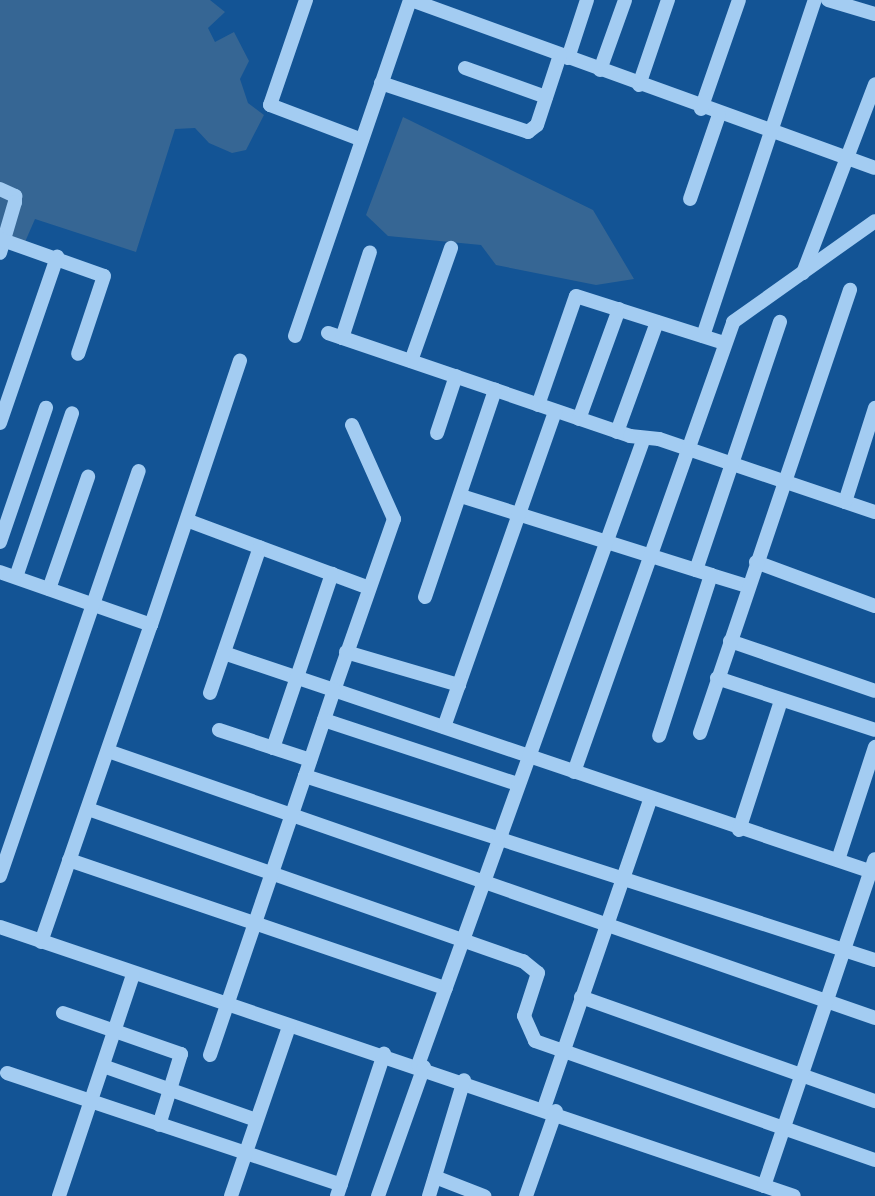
<!DOCTYPE html>
<style>
body{margin:0}
#map{position:relative;width:875px;height:1196px;overflow:hidden;background:#135495;font-family:Barlow,sans-serif}
div>[style]{position:absolute}
.water>*{inset:0;background:#366694}
.minor>*{height:14px;margin:-7px;padding:0 7px;transform-origin:7px;border-radius:7px;background:#a3ccf2}
span{translate:-50% -50%;white-space:nowrap;text-align:center;line-height:1.15;-webkit-text-stroke:6px #135495;paint-order:stroke}
</style>
<div id="map">
<div class="water">
<div style="clip-path:polygon(0 0,210px 0,225px 12px,208px 28px,215px 42px,234px 32px,249px 61px,240px 79px,248px 103px,264px 115px,246px 150px,232px 153px,209px 143px,195px 128px,175px 129px,136px 252px,35px 219px,25px 242px,0 234px)"></div>
<div style="clip-path:polygon(403px 117px,593px 210px,634px 279px,596px 285px,496px 265px,481px 245px,388px 236px,366px 215px)"></div>
</div>
<div class="minor">
<div style="left:306px;top:0;width:111px;rotate:108.9deg"></div>
<div style="left:270px;top:105px;width:98px;rotate:20.8deg"></div>
<div style="left:411px;top:0;width:493px;rotate:19.9deg"></div>
<div style="left:828px;top:0;width:49px;rotate:16.6deg"></div>
<div style="left:568px;top:58px;width:61px;rotate:-71.9deg"></div>
<div style="left:465px;top:68px;width:86px;rotate:19.7deg"></div>
<div style="left:600px;top:70px;width:74px;rotate:-70.3deg"></div>
<div style="left:381px;top:83px;width:155px;rotate:18.4deg"></div>
<div style="left:528px;top:132px;width:11px;rotate:-38deg"></div>
<div style="left:537px;top:125px;width:74px;rotate:-71.8deg"></div>
<div style="left:639px;top:85px;width:90px;rotate:-71.2deg"></div>
<div style="left:701px;top:109px;width:115px;rotate:-70.8deg"></div>
<div style="left:0;top:189px;width:17px;rotate:25deg"></div>
<div style="left:15px;top:196px;width:6px;rotate:90deg"></div>
<div style="left:15px;top:202px;width:53px;rotate:106.4deg"></div>
<div style="left:690px;top:199px;width:89px;rotate:-71deg"></div>
<div style="left:0;top:239px;width:110px;rotate:19.6deg"></div>
<div style="left:104px;top:276px;width:82px;rotate:108.4deg"></div>
<div style="left:803px;top:273px;width:202px;rotate:-69.1deg"></div>
<div style="left:328px;top:333px;width:319px;rotate:18.8deg"></div>
<div style="left:630px;top:436px;width:29px;rotate:6deg"></div>
<div style="left:659px;top:439px;width:228px;rotate:18.7deg"></div>
<div style="left:295px;top:336px;width:355px;rotate:-71.1deg"></div>
<div style="left:703px;top:336px;width:354px;rotate:-71.6deg"></div>
<div style="left:342px;top:338px;width:90px;rotate:-72deg"></div>
<div style="left:411px;top:361px;width:120px;rotate:-70.5deg"></div>
<div style="left:538px;top:405px;width:115px;rotate:-70.8deg"></div>
<div style="left:576px;top:296px;width:155px;rotate:17.6deg"></div>
<div style="left:579px;top:419px;width:117px;rotate:-70deg"></div>
<div style="left:0;top:423px;width:176px;rotate:-71deg"></div>
<div style="left:352px;top:425px;width:103px;rotate:65.9deg"></div>
<div style="left:394px;top:519px;width:181px;rotate:109.3deg"></div>
<div style="left:334px;top:690px;width:571px;rotate:18.69deg"></div>
<div style="left:617px;top:432px;width:117px;rotate:-70deg"></div>
<div style="left:437px;top:433px;width:60px;rotate:-71.6deg"></div>
<div style="left:461px;top:496px;width:262px;rotate:17.5deg"></div>
<div style="left:711px;top:575px;width:169px;rotate:107.9deg"></div>
<div style="left:845px;top:502px;width:99px;rotate:-72.3deg"></div>
<div style="left:189px;top:521px;width:192px;rotate:20.4deg"></div>
<div style="left:0;top:542px;width:142px;rotate:-71.1deg"></div>
<div style="left:756px;top:562px;width:127px;rotate:20.3deg"></div>
<div style="left:696px;top:570px;width:262px;rotate:-71.3deg"></div>
<div style="left:0;top:572px;width:160px;rotate:19.3deg"></div>
<div style="left:151px;top:625px;width:279px;rotate:-71.4deg"></div>
<div style="left:711px;top:575px;width:38px;rotate:17deg"></div>
<div style="left:16px;top:577px;width:173px;rotate:-71.1deg"></div>
<div style="left:49px;top:589px;width:119px;rotate:-70.8deg"></div>
<div style="left:425px;top:597px;width:219px;rotate:-71.3deg"></div>
<div style="left:730px;top:641px;width:153px;rotate:19deg"></div>
<div style="left:346px;top:652px;width:118px;rotate:16.3deg"></div>
<div style="left:224px;top:653px;width:116px;rotate:18.6deg"></div>
<div style="left:334px;top:690px;width:91px;rotate:108.6deg"></div>
<div style="left:305px;top:776px;width:599px;rotate:17.89deg"></div>
<div style="left:717px;top:678px;width:166px;rotate:18.2deg"></div>
<div style="left:210px;top:693px;width:154px;rotate:-71.1deg"></div>
<div style="left:324px;top:720px;width:203px;rotate:18.3deg"></div>
<div style="left:444px;top:727px;width:335px;rotate:-70.6deg"></div>
<div style="left:219px;top:730px;width:96px;rotate:18.2deg"></div>
<div style="left:700px;top:733px;width:468px;rotate:-71.3deg"></div>
<div style="left:273px;top:748px;width:184px;rotate:-71.3deg"></div>
<div style="left:108px;top:751px;width:812px;rotate:19.19deg"></div>
<div style="left:574px;top:772px;width:477px;rotate:-70.5deg"></div>
<div style="left:733px;top:322px;width:174px;rotate:-35.4deg"></div>
<div style="left:88px;top:809px;width:461px;rotate:19.3deg"></div>
<div style="left:523px;top:961px;width:19px;rotate:39deg"></div>
<div style="left:538px;top:973px;width:45px;rotate:108deg"></div>
<div style="left:524px;top:1016px;width:27px;rotate:66deg"></div>
<div style="left:535px;top:1041px;width:360px;rotate:19.3deg"></div>
<div style="left:739px;top:830px;width:136px;rotate:-72deg"></div>
<div style="left:69px;top:860px;width:398px;rotate:18.8deg"></div>
<div style="left:838px;top:860px;width:119px;rotate:-71.9deg"></div>
<div style="left:0;top:876px;width:428px;rotate:-71.1deg"></div>
<div style="left:0;top:927px;width:838px;rotate:18.72deg"></div>
<div style="left:41px;top:942px;width:336px;rotate:-70.9deg"></div>
<div style="left:581px;top:997px;width:312px;rotate:19.5deg"></div>
<div style="left:63px;top:1013px;width:125px;rotate:19.2deg"></div>
<div style="left:181px;top:1054px;width:74px;rotate:107.2deg"></div>
<div style="left:210px;top:1055px;width:295px;rotate:-71.2deg"></div>
<div style="left:418px;top:1065px;width:666px;rotate:-70.18deg"></div>
<div style="left:103px;top:1066px;width:162px;rotate:19.4deg"></div>
<div style="left:7px;top:1073px;width:352px;rotate:18.5deg"></div>
<div style="left:544px;top:1108px;width:328px;rotate:-71deg"></div>
<div style="left:435px;top:1177px;width:53px;rotate:21.2deg"></div>
<div style="left:764px;top:1186px;width:345px;rotate:-71.3deg"></div>
<div style="left:59px;top:1196px;width:233px;rotate:-71.5deg"></div>
<div style="left:231px;top:1196px;width:179px;rotate:-71.1deg"></div>
<div style="left:337px;top:1196px;width:150px;rotate:-71.7deg"></div>
<div style="left:378px;top:1196px;width:137px;rotate:-70.4deg"></div>
<div style="left:429px;top:1196px;width:121px;rotate:-73.2deg"></div>
<div style="left:526px;top:1196px;width:90px;rotate:-70.6deg"></div>
</div>
</div>
